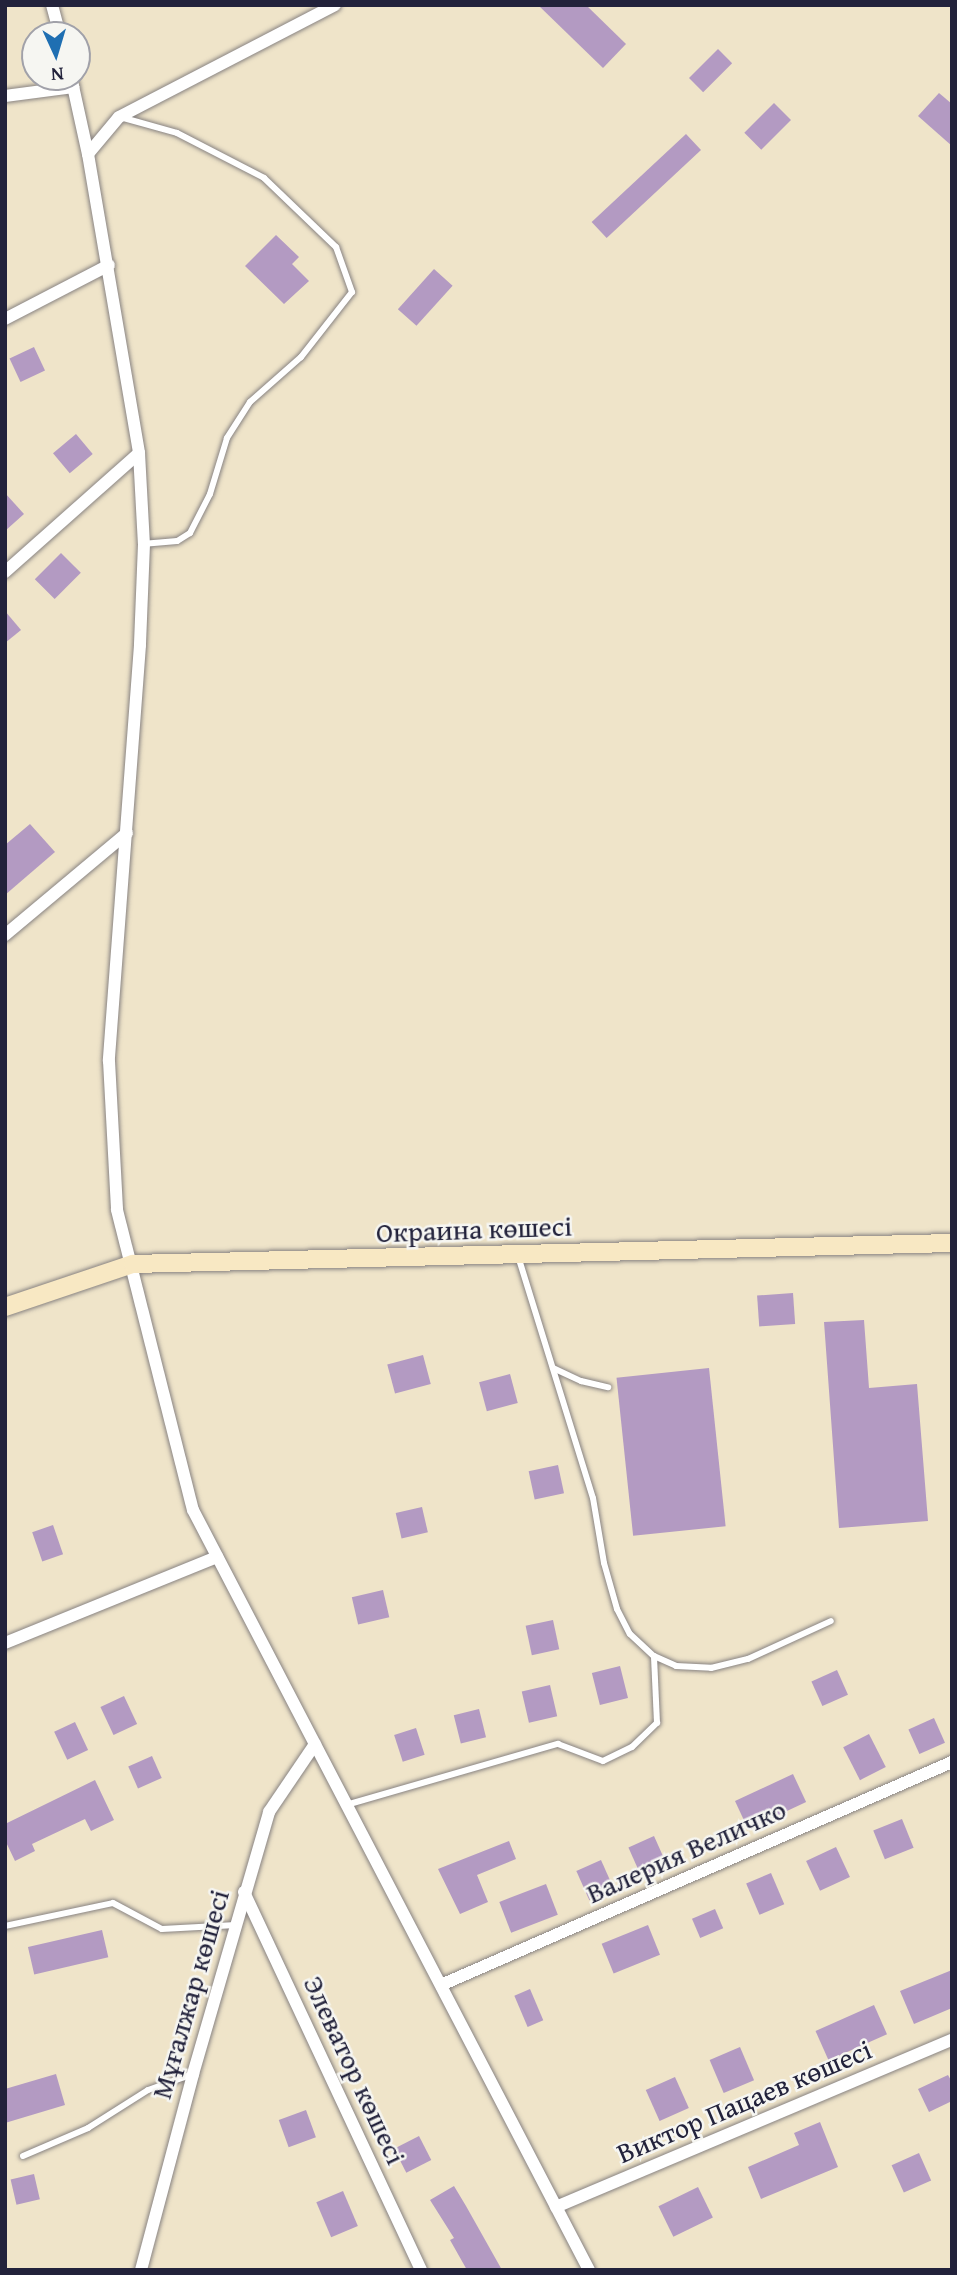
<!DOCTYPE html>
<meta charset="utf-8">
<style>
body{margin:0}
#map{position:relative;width:957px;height:2275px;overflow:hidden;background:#efe4c9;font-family:"Gentium Book Plus",serif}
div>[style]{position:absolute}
.building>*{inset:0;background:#b39ac2;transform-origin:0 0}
.roads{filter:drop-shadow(0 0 2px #888382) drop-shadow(0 0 2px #888382)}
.lane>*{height:6px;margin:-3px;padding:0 3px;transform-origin:3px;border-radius:3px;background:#fff}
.street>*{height:12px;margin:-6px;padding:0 6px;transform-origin:6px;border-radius:6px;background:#fff}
.secondary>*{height:18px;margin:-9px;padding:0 9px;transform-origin:9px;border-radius:9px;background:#f8e8c3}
span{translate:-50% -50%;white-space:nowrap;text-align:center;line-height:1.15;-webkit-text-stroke:5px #f6f6f2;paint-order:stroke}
.street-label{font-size:28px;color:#22223b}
.frame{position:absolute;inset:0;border:7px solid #22223b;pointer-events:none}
.north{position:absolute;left:21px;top:21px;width:70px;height:70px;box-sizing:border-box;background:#f6f6f2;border:2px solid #a1a1a9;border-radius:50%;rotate:176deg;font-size:19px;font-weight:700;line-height:28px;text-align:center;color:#22223b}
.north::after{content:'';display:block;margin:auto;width:24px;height:32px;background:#1f6fb2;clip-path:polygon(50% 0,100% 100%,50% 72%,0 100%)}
</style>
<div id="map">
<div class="building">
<div style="clip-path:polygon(538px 5px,586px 5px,626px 44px,603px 68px)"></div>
<div style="left:718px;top:49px;width:20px;height:41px;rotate:45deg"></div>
<div style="clip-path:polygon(939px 93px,952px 104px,952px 146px,918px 116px)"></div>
<div style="left:774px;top:103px;width:24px;height:42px;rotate:45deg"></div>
<div style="left:686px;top:134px;width:22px;height:129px;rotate:47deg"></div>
<div style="clip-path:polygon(276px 235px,299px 257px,292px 264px,309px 281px,284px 304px,245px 266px)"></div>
<div style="left:434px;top:269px;width:25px;height:54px;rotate:42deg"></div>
<div style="left:34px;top:347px;width:26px;height:27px;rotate:65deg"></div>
<div style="left:76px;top:434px;width:26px;height:30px;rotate:50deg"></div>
<div style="clip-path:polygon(5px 493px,24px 514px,5px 531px)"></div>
<div style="left:61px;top:553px;width:28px;height:37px;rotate:45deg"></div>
<div style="clip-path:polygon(5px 611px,21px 630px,5px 643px)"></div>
<div style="clip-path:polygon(30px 824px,55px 852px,5px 895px,5px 845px)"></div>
<div style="left:793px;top:1293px;width:31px;height:36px;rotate:86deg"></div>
<div style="clip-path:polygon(864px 1320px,869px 1388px,917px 1384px,928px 1521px,839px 1528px,824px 1322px)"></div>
<div style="left:423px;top:1355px;width:30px;height:37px;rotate:75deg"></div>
<div style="left:709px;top:1368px;width:159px;height:93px;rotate:84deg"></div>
<div style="left:510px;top:1374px;width:30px;height:32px;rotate:75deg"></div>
<div style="left:558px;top:1465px;width:29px;height:30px;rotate:78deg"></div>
<div style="left:422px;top:1507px;width:26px;height:27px;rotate:77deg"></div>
<div style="left:53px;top:1525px;width:31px;height:22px;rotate:71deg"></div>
<div style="left:383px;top:1590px;width:28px;height:32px;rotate:77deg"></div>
<div style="left:553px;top:1620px;width:30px;height:28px;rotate:78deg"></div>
<div style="left:620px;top:1666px;width:33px;height:29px;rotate:76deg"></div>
<div style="left:837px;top:1670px;width:27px;height:28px;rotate:66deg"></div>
<div style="left:550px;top:1685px;width:32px;height:29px;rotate:77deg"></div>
<div style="left:124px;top:1696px;width:31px;height:26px;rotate:65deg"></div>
<div style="left:479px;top:1709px;width:29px;height:26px;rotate:76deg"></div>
<div style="left:934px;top:1718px;width:27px;height:28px;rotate:66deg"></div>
<div style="left:75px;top:1722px;width:31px;height:23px;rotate:65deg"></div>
<div style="left:416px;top:1728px;width:28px;height:23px;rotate:72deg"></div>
<div style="left:869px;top:1734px;width:37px;height:29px;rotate:63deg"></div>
<div style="left:152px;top:1756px;width:24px;height:26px;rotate:66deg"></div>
<div style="left:793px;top:1774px;width:31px;height:64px;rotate:65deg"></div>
<div style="clip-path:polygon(95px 1780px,114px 1820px,91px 1831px,85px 1819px,32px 1844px,35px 1851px,15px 1861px,5px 1840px,5px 1824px)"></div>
<div style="left:902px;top:1819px;width:31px;height:31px;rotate:68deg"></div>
<div style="left:654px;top:1836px;width:34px;height:28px;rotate:66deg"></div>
<div style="clip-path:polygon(509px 1841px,516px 1859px,477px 1875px,488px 1902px,460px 1914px,438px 1869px)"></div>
<div style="left:836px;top:1847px;width:33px;height:33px;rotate:65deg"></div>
<div style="left:601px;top:1860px;width:32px;height:27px;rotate:66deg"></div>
<div style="left:771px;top:1873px;width:34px;height:27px;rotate:67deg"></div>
<div style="left:546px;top:1884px;width:33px;height:50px;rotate:69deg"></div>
<div style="left:715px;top:1909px;width:21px;height:25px;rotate:67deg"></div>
<div style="left:648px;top:1925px;width:32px;height:50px;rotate:68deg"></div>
<div style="left:102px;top:1930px;width:28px;height:76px;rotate:77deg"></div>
<div style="clip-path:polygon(952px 1970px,952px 2008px,914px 2024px,900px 1991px)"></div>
<div style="left:530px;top:1989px;width:34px;height:17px;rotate:67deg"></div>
<div style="left:874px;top:2005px;width:32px;height:64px;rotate:66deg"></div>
<div style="left:740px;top:2047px;width:36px;height:33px;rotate:67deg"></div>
<div style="clip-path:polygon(56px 2074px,65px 2105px,5px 2123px,5px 2089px)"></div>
<div style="clip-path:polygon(948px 2075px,952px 2082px,952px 2101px,929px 2112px,918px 2089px)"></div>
<div style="left:675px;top:2077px;width:34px;height:32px;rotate:66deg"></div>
<div style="left:306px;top:2110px;width:29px;height:29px;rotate:70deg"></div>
<div style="clip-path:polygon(820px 2122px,838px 2167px,761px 2199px,748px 2167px,799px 2145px,794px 2133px)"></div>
<div style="left:419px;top:2136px;width:27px;height:28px;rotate:63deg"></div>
<div style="left:919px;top:2153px;width:30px;height:30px;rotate:66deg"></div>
<div style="left:34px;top:2174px;width:26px;height:24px;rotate:77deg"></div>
<div style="clip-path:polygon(454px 2186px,466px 2206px,502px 2270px,467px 2270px,450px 2240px,454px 2238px,430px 2200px)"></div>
<div style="left:698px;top:2187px;width:34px;height:44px;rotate:64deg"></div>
<div style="left:343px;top:2191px;width:38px;height:29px;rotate:67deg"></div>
</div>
<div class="roads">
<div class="lane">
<div style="left:120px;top:117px;width:59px;rotate:15.7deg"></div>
<div style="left:177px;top:133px;width:98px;rotate:27.3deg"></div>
<div style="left:264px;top:178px;width:100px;rotate:43.8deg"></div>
<div style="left:336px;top:247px;width:48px;rotate:70.4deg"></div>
<div style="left:352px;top:292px;width:83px;rotate:128.1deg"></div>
<div style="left:301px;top:357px;width:68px;rotate:138.6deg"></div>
<div style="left:250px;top:402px;width:43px;rotate:122.6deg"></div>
<div style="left:227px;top:438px;width:59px;rotate:106.9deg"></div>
<div style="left:210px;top:494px;width:44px;rotate:117.1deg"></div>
<div style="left:190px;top:533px;width:15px;rotate:148deg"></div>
<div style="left:177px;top:541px;width:32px;rotate:175deg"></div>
<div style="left:518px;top:1256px;width:253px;rotate:72.8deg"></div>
<div style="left:593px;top:1498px;width:66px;rotate:80.4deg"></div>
<div style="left:604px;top:1563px;width:48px;rotate:74.2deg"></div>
<div style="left:617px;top:1609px;width:28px;rotate:63deg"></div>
<div style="left:630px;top:1634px;width:33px;rotate:43deg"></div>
<div style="left:654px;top:1656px;width:24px;rotate:24deg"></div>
<div style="left:676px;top:1666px;width:35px;rotate:3deg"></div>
<div style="left:711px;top:1668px;width:38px;rotate:-14deg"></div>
<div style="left:748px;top:1659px;width:91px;rotate:-24.6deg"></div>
<div style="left:553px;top:1368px;width:31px;rotate:25deg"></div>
<div style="left:581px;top:1381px;width:28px;rotate:13deg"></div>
<div style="left:346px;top:1805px;width:221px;rotate:-16.1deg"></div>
<div style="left:558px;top:1744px;width:48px;rotate:20.7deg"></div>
<div style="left:603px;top:1761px;width:32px;rotate:-26deg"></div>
<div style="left:632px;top:1747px;width:35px;rotate:-44deg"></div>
<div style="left:657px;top:1723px;width:67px;rotate:-92.6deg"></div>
<div style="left:5px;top:1926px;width:110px;rotate:-12deg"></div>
<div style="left:113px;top:1903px;width:55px;rotate:28deg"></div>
<div style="left:162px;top:1929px;width:74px;rotate:-3.1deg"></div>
<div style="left:23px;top:2156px;width:71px;rotate:-23.3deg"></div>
<div style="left:88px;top:2128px;width:71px;rotate:-32.3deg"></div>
<div style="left:148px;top:2090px;width:48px;rotate:-19.6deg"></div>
</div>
<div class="street">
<div style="left:52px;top:5px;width:31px;rotate:75deg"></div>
<div style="left:71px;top:77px;width:79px;rotate:77.6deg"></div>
<div style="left:88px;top:154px;width:303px;rotate:80.3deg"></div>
<div style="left:139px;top:453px;width:91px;rotate:86.9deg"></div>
<div style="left:144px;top:544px;width:101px;rotate:92.3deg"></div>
<div style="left:140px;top:645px;width:417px;rotate:94.3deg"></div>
<div style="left:109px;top:1061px;width:149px;rotate:86.9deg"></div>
<div style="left:117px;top:1210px;width:309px;rotate:75.8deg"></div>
<div style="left:193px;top:1510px;width:857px;rotate:62.48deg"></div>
<div style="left:5px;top:96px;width:69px;rotate:-7.5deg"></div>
<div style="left:88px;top:154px;width:48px;rotate:-50deg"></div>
<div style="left:119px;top:117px;width:243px;rotate:-27.4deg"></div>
<div style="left:5px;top:319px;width:117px;rotate:-27.4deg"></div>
<div style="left:5px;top:572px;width:179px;rotate:-41.6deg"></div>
<div style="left:5px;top:935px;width:159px;rotate:-39.9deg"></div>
<div style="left:5px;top:1643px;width:229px;rotate:-22.1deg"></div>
<div style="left:244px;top:1892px;width:417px;rotate:64.9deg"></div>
<div style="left:441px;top:1985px;width:558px;rotate:-23.58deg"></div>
<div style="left:556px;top:2207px;width:430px;rotate:-22.9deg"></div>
<div style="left:141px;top:2270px;width:203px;rotate:-75.1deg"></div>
<div style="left:193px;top:2074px;width:273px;rotate:-73.8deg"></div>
<div style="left:269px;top:1812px;width:82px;rotate:-55.9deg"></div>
</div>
<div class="secondary">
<div style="left:5px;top:1307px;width:135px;rotate:-18.6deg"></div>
<div style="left:133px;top:1264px;width:819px;rotate:-1.47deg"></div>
</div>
</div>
<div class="street-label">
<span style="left:474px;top:1229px;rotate:-2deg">Окраина көшесі</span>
<span style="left:686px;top:1851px;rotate:-24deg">Валерия Величко</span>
<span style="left:190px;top:1994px;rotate:-74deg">Мұғалжар көшесі</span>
<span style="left:355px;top:2070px;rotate:65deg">Элеватор көшесі</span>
<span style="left:744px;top:2101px;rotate:-23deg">Виктор Пацаев көшесі</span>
</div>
<div class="frame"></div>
<div class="north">N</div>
</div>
